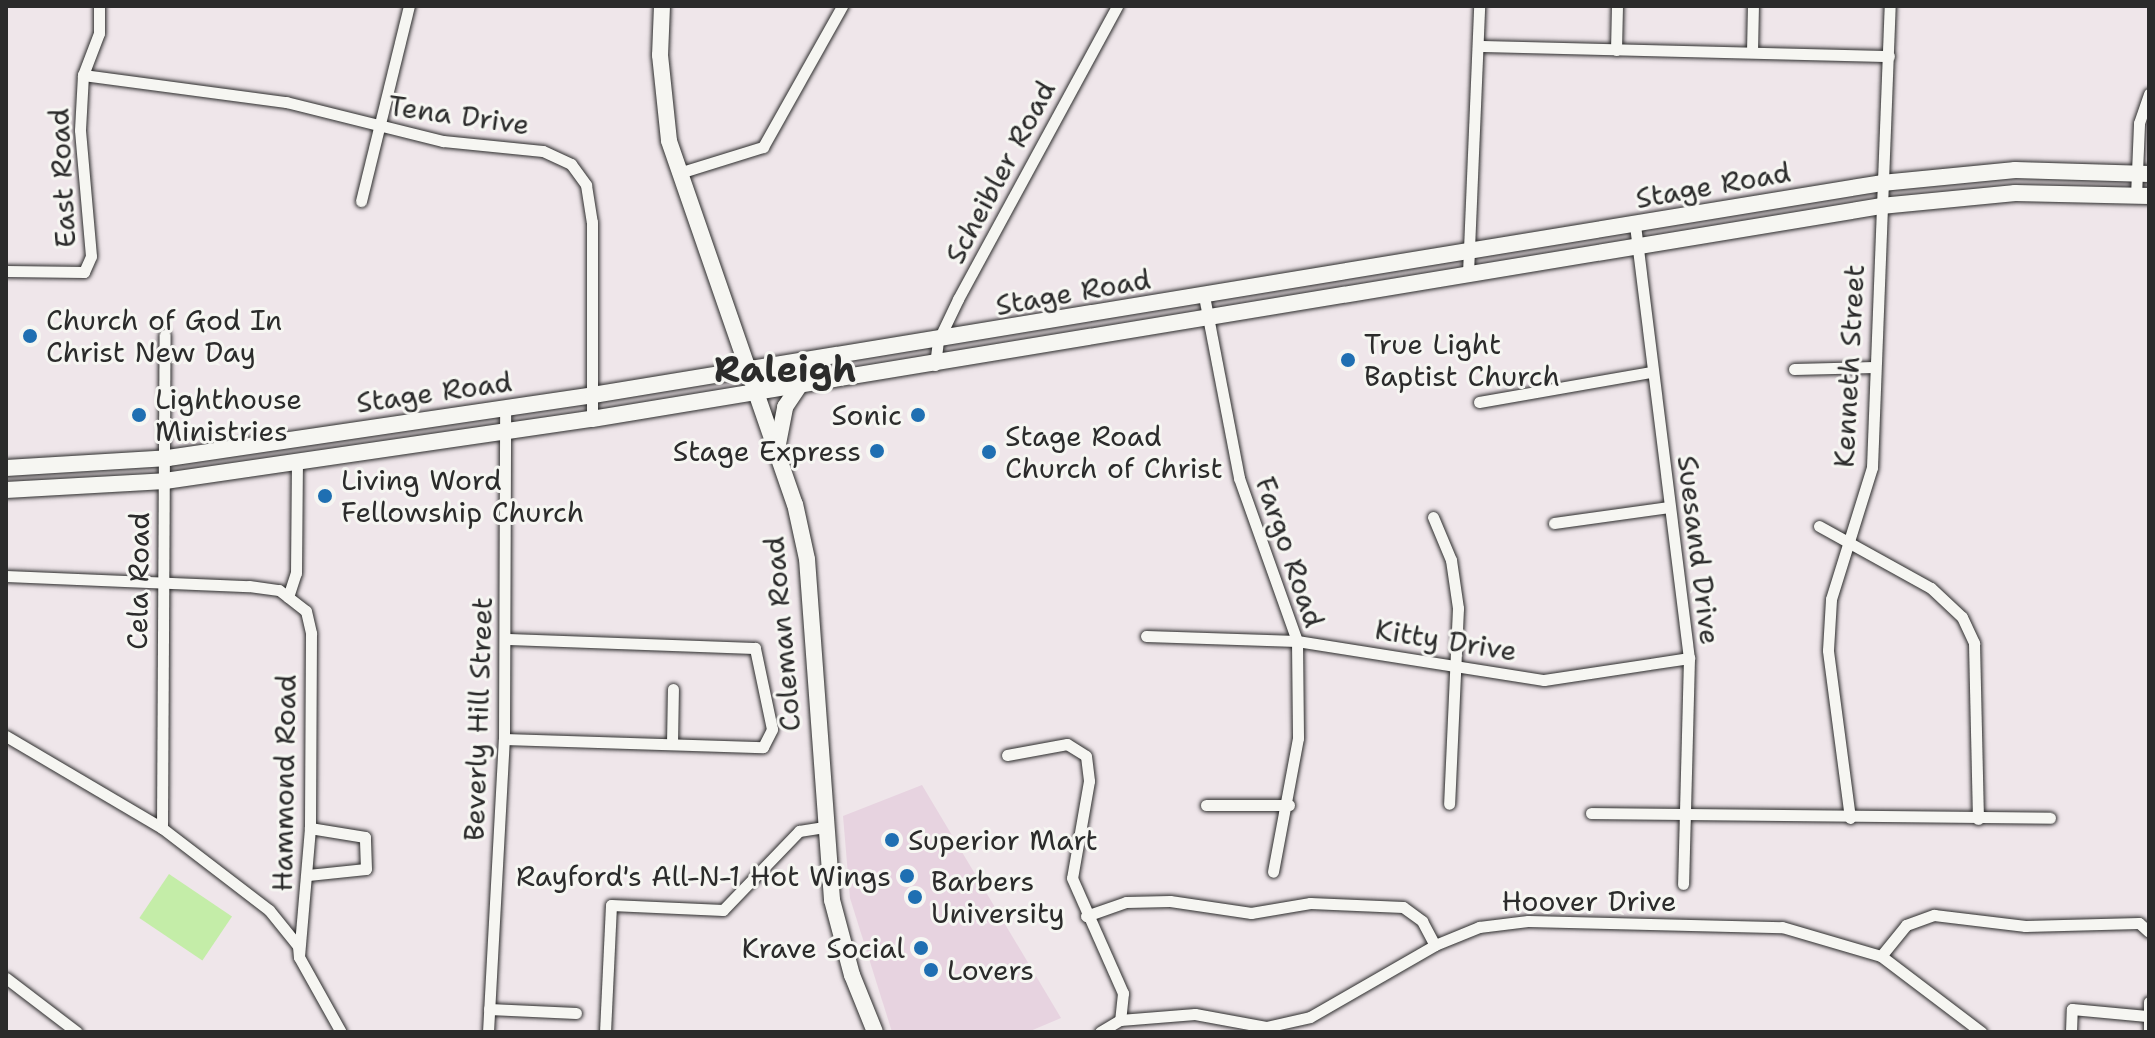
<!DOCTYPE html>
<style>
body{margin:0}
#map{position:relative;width:2155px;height:1038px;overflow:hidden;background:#efe6ea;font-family:"Shantell Sans",sans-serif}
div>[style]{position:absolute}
.built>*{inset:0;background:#e7d3e0}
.green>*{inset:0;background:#c4eda8;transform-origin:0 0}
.roads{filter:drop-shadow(0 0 2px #2b2b2b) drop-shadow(0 0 2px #2b2b2b)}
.street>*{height:11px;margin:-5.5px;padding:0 5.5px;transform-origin:5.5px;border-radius:5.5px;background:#f6f6f2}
.secondary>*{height:16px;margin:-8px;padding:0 8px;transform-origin:8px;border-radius:8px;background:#f6f6f2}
.dots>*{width:22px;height:22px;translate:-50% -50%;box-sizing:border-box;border:4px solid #f6f6f2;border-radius:50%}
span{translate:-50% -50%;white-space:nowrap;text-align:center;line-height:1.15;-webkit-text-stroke:6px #f6f6f2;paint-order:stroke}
.street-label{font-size:28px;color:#2b2b2b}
.poi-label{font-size:28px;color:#2b2b2b}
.left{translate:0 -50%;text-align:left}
.right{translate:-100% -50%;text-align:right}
.district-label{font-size:36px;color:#2b2b2b;font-weight:700}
.frame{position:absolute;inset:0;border:8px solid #2b2b2b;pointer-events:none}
</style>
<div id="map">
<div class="built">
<div style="clip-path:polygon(922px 785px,1061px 1018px,1028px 1032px,892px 1032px,850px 898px,843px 816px)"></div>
</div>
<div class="green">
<div style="left:169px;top:874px;width:76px;height:53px;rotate:34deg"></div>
</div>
<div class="roads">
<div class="street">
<div style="left:1478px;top:46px;width:411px;rotate:1.4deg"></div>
<div style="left:1616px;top:50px;width:44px;rotate:-88.7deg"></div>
<div style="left:1752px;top:52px;width:46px;rotate:-88.8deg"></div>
<div style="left:83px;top:75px;width:205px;rotate:7.6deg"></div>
<div style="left:286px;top:102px;width:162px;rotate:14deg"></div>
<div style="left:443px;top:141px;width:100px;rotate:5.7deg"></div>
<div style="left:543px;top:151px;width:31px;rotate:25deg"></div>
<div style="left:571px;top:164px;width:26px;rotate:54deg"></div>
<div style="left:586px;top:185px;width:37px;rotate:81deg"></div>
<div style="left:592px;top:222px;width:197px;rotate:90deg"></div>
<div style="left:679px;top:173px;width:88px;rotate:-17.2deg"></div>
<div style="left:763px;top:147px;width:162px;rotate:-60.7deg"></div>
<div style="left:2136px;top:196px;width:73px;rotate:-87.6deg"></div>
<div style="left:2139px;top:123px;width:31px;rotate:-71deg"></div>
<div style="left:361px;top:201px;width:201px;rotate:-76.2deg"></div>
<div style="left:1635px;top:225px;width:436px;rotate:82.9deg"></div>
<div style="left:1689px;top:658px;width:226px;rotate:91.5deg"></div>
<div style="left:6px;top:271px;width:78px;rotate:0.7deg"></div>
<div style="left:84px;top:272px;width:17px;rotate:-66deg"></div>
<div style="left:91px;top:256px;width:126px;rotate:-95deg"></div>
<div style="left:80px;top:130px;width:55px;rotate:-86.9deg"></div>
<div style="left:83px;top:75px;width:45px;rotate:-69.1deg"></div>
<div style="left:99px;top:33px;width:27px;rotate:-90deg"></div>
<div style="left:1468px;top:273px;width:267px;rotate:-87.6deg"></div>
<div style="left:1204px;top:296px;width:185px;rotate:79.1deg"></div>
<div style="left:1239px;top:478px;width:173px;rotate:70.4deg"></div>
<div style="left:1297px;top:641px;width:97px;rotate:89.4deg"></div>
<div style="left:1298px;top:738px;width:136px;rotate:100.6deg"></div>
<div style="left:935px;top:365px;width:24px;rotate:-83deg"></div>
<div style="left:938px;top:341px;width:47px;rotate:-64.5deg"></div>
<div style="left:958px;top:299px;width:333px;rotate:-61.5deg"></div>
<div style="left:1794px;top:369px;width:80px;rotate:-1.4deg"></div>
<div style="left:1479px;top:402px;width:175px;rotate:-9.9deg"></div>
<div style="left:1433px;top:517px;width:47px;rotate:67.3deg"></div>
<div style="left:1451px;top:560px;width:49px;rotate:81.7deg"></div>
<div style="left:1458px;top:608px;width:196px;rotate:92.6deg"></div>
<div style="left:1554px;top:523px;width:116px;rotate:-7.9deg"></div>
<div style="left:1819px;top:526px;width:128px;rotate:29deg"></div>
<div style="left:1931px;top:588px;width:42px;rotate:43.1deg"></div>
<div style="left:1962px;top:617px;width:29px;rotate:65deg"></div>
<div style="left:1974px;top:643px;width:176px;rotate:88.7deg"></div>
<div style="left:6px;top:576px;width:243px;rotate:2.4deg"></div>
<div style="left:249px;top:586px;width:30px;rotate:8deg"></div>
<div style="left:279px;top:590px;width:34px;rotate:38deg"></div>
<div style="left:306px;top:611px;width:23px;rotate:77deg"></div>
<div style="left:311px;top:633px;width:195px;rotate:90.3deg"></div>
<div style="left:310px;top:828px;width:129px;rotate:94.9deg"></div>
<div style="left:288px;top:597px;width:25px;rotate:-72deg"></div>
<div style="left:296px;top:573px;width:111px;rotate:-89.5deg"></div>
<div style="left:1146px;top:636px;width:151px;rotate:1.9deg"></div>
<div style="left:1297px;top:641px;width:250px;rotate:9deg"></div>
<div style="left:1544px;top:680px;width:147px;rotate:-8.6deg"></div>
<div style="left:6px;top:736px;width:181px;rotate:30.5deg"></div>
<div style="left:162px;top:828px;width:135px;rotate:37.5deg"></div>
<div style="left:269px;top:910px;width:46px;rotate:51.1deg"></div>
<div style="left:298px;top:946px;width:11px;rotate:85deg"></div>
<div style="left:299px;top:957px;width:86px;rotate:60.8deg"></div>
<div style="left:504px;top:739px;width:259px;rotate:1.8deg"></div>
<div style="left:763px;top:747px;width:20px;rotate:-63deg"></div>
<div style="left:772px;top:729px;width:83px;rotate:-101.9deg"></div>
<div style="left:755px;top:648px;width:248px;rotate:-177.9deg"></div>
<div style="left:672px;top:744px;width:55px;rotate:-89deg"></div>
<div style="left:1007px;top:755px;width:61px;rotate:-10.4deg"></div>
<div style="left:1067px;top:744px;width:22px;rotate:32deg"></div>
<div style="left:1086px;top:756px;width:25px;rotate:83deg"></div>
<div style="left:1089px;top:781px;width:98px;rotate:99.9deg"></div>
<div style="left:1072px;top:878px;width:126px;rotate:66.1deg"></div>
<div style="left:1123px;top:993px;width:27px;rotate:96deg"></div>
<div style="left:1206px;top:805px;width:83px"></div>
<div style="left:1591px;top:813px;width:459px;rotate:0.6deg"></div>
<div style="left:1850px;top:818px;width:169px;rotate:-97.5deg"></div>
<div style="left:1828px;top:650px;width:51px;rotate:-86.6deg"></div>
<div style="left:1831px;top:599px;width:138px;rotate:-72.7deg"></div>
<div style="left:1872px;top:467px;width:461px;rotate:-87.8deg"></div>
<div style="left:162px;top:828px;width:493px;rotate:-89.7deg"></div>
<div style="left:308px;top:875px;width:58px;rotate:-5.9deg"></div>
<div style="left:366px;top:869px;width:32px;rotate:-92deg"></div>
<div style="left:365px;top:837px;width:56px;rotate:-170.7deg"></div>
<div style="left:1086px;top:916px;width:42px;rotate:-19.3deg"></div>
<div style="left:1126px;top:902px;width:44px;rotate:-1.3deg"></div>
<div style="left:1170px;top:901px;width:82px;rotate:8.4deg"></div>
<div style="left:1251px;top:913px;width:60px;rotate:-9.6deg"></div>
<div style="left:1310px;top:903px;width:93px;rotate:2.5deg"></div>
<div style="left:1403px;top:907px;width:24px;rotate:36deg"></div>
<div style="left:1422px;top:921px;width:27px;rotate:62deg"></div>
<div style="left:1881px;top:956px;width:40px;rotate:-51deg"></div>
<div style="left:1906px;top:925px;width:30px;rotate:-20deg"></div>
<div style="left:1934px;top:915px;width:92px;rotate:6.9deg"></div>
<div style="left:2025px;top:926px;width:114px;rotate:-1.5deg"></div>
<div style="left:2139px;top:923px;width:13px;rotate:42deg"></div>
<div style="left:6px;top:978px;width:89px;rotate:37.3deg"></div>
<div style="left:2149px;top:1002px;width:27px;rotate:90deg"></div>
<div style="left:489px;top:1009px;width:87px;rotate:2.6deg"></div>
<div style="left:488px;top:1032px;width:293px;rotate:-86.9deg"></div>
<div style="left:504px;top:739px;width:332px;rotate:-89.8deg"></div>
<div style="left:605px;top:1032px;width:127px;rotate:-87.3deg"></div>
<div style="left:611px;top:905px;width:112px;rotate:2.6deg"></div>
<div style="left:723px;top:910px;width:110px;rotate:-46.1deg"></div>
<div style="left:799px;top:831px;width:24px;rotate:-9deg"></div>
<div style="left:1100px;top:1032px;width:23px;rotate:-31deg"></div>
<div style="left:1120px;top:1020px;width:75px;rotate:-4.6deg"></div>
<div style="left:1195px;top:1014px;width:72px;rotate:10.4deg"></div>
<div style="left:1266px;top:1027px;width:45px;rotate:-12.8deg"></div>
<div style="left:1310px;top:1017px;width:144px;rotate:-29.9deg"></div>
<div style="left:1435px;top:945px;width:48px;rotate:-22.2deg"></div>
<div style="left:1479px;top:927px;width:49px;rotate:-7deg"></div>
<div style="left:1528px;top:921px;width:254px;rotate:1.4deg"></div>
<div style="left:1782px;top:927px;width:103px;rotate:16.3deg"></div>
<div style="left:1881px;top:956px;width:126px;rotate:37.2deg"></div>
<div style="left:2071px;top:1032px;width:23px;rotate:-88deg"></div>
<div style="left:2072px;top:1009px;width:75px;rotate:5.3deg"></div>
</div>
<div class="secondary">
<div style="left:662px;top:6px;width:49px;rotate:92.3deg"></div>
<div style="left:660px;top:55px;width:86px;rotate:84deg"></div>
<div style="left:669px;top:141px;width:384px;rotate:70.9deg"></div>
<div style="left:795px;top:504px;width:56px;rotate:77.7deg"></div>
<div style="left:807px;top:559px;width:342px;rotate:85.8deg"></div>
<div style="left:832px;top:900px;width:78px;rotate:75.1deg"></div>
<div style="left:852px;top:975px;width:61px;rotate:68deg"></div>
<div style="left:778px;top:444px;width:38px;rotate:-79deg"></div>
<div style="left:785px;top:407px;width:27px;rotate:-56deg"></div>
<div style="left:6px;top:468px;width:162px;rotate:-3.5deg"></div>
<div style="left:168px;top:458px;width:430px;rotate:-8.4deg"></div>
<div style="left:593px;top:395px;width:1306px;rotate:-9.34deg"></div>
<div style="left:1882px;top:183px;width:134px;rotate:-5.6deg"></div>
<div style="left:2015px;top:170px;width:134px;rotate:1.7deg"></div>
<div style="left:6px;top:490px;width:159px;rotate:-3.2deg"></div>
<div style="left:165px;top:481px;width:431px;rotate:-8.3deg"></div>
<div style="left:592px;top:419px;width:1306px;rotate:-9.38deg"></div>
<div style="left:1881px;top:206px;width:135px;rotate:-5.5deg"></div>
<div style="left:2015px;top:193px;width:134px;rotate:1.3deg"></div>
</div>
</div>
<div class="dots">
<div style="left:30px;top:336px;background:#1f6fb2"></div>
<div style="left:1348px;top:360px;background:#1f6fb2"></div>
<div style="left:139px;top:415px;background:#1f6fb2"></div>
<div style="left:918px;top:415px;background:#1f6fb2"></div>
<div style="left:877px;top:451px;background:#1f6fb2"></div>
<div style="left:989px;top:452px;background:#1f6fb2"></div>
<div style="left:325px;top:496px;background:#1f6fb2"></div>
<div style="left:892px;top:840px;background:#1f6fb2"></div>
<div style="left:907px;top:876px;background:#1f6fb2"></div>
<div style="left:915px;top:897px;background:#1f6fb2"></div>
<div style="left:921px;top:948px;background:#1f6fb2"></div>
<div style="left:931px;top:970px;background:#1f6fb2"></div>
</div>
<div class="street-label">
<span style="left:459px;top:115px;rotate:8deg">Tena Drive</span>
<span style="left:1000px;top:172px;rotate:-62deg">Scheibler Road</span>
<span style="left:62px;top:178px;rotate:-93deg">East Road</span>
<span style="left:1713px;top:185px;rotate:-10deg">Stage Road</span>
<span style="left:1073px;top:292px;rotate:-10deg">Stage Road</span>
<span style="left:1849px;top:366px;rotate:-87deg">Kenneth Street</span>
<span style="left:434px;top:392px;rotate:-8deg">Stage Road</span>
<span style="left:1699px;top:550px;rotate:83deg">Suesand Drive</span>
<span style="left:1290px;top:552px;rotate:71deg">Fargo Road</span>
<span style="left:138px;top:581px;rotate:-89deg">Cela Road</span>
<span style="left:782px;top:634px;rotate:-95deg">Coleman Road</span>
<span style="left:1446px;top:640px;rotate:9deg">Kitty Drive</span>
<span style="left:478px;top:719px;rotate:-88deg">Beverly Hill Street</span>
<span style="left:284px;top:783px;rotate:-89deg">Hammond Road</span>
<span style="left:1589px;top:901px">Hoover Drive</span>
</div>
<div class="poi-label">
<span class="left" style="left:46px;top:336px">Church of God In<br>Christ New Day</span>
<span class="left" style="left:1364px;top:360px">True Light<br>Baptist Church</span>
<span class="left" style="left:155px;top:415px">Lighthouse<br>Ministries</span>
<span class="right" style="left:902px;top:415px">Sonic</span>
<span class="left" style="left:1005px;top:452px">Stage Road<br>Church of Christ</span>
<span class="right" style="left:861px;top:451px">Stage Express</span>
<span class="left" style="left:341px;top:496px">Living Word<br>Fellowship Church</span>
<span class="left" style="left:908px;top:840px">Superior Mart</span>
<span class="right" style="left:891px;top:876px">Rayford's All-N-1 Hot Wings</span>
<span class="left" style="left:931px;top:897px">Barbers<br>University</span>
<span class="right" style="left:905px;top:948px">Krave Social</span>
<span class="left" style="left:947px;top:970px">Lovers</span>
</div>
<div class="district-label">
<span style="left:785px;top:370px">Raleigh</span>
</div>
<div class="frame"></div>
</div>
